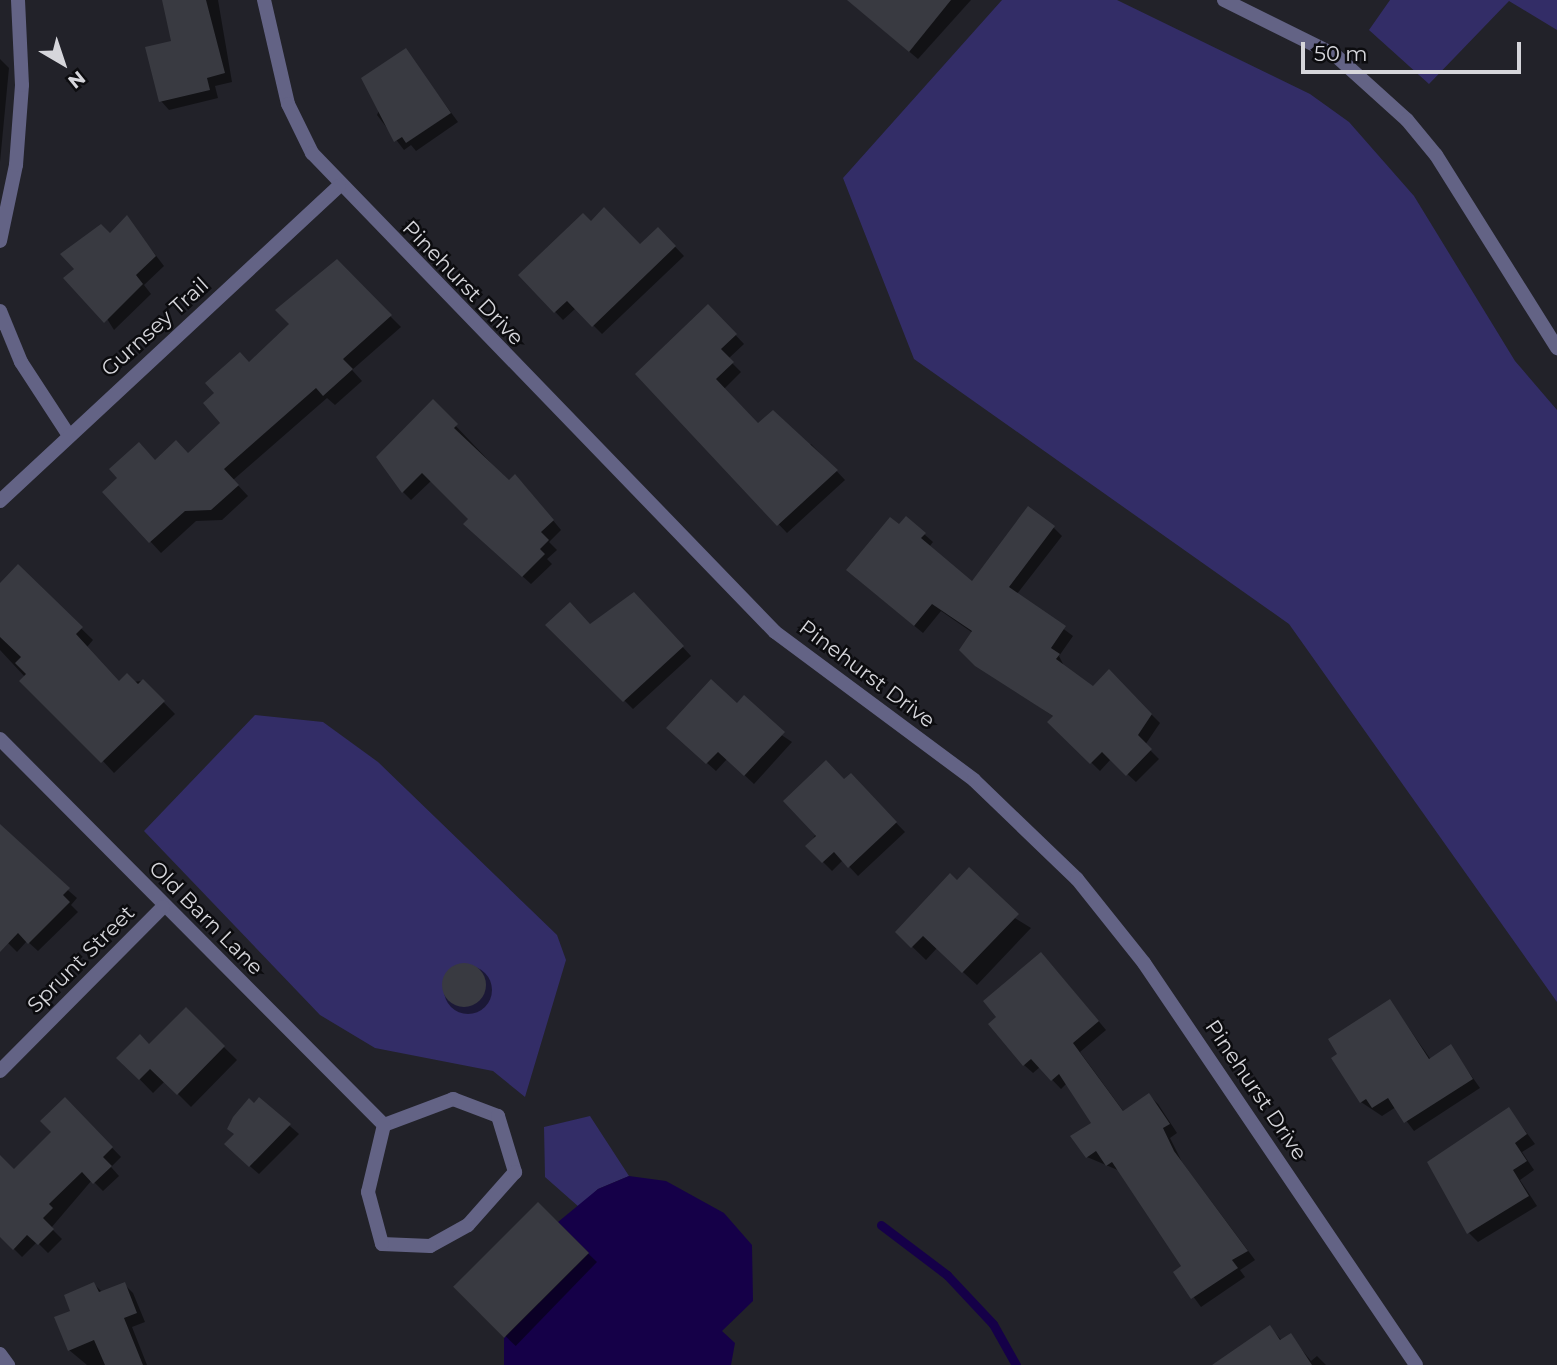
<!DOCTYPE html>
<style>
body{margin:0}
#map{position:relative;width:1557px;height:1365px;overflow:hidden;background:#222229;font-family:Montserrat,sans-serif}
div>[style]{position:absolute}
.green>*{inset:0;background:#332d67}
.water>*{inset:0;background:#150048}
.shadow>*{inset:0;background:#0007;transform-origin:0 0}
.round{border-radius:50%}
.stream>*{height:9px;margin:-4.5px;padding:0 4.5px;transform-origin:4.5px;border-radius:4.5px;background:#150048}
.building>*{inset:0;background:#393a41;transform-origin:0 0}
.service>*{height:14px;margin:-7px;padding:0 7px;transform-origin:7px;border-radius:7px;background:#636385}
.minor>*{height:14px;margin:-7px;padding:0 7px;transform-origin:7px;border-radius:7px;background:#636385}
span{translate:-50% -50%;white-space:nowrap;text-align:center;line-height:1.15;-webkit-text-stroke:5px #0c0c0f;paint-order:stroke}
.street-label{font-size:21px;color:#d6d6db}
.north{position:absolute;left:28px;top:28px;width:70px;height:70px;-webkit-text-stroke:5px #0c0c0f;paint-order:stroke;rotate:141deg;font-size:19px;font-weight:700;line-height:28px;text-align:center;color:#d6d6db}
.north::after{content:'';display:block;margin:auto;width:24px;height:32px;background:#d6d6db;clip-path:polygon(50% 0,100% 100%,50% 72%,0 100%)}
.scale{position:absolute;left:1301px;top:42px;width:220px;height:32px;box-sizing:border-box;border:4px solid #d6d6db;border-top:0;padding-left:9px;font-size:21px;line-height:24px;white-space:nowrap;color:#d6d6db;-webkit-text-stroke:5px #0c0c0f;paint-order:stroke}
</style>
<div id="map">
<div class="green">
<div style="clip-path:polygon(1002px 0,1117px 0,1310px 94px,1349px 122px,1414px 196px,1515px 361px,1557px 410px,1557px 1002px,1289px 624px,914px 359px,843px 178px)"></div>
<div style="clip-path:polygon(1390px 0,1557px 0,1557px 30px,1509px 1px,1429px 84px,1369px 30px)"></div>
<div style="clip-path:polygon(255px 715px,323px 722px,378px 762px,557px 935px,566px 960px,525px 1097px,493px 1071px,375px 1048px,320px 1015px,144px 831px)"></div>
<div style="clip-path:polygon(590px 1116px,629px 1176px,598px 1189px,579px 1207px,545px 1177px,544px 1127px)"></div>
</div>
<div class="water">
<div style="clip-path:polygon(629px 1176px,666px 1181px,724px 1213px,752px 1245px,753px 1301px,722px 1331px,735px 1343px,731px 1365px,504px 1365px,504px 1338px,589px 1253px,558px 1222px,598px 1189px)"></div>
</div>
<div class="shadow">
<div style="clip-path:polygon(164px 0,218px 0,232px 82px,215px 86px,218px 98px,169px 110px,161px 101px,173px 42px)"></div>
<div style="clip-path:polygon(848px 0,971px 0,918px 59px)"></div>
<div style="clip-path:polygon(405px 50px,458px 122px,416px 151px,411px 145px,404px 150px,377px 115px)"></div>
<div style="clip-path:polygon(0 59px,9px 68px,0 162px)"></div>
<div style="clip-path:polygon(127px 218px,164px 266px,144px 285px,151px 294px,114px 330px,76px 269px)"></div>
<div style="clip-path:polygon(591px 223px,640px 247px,658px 229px,684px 256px,602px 334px,576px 308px,563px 320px,520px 275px)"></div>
<div style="clip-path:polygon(336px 262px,401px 327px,352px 370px,362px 381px,335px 405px,327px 398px,233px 480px,248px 496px,222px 520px,196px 521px,161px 553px,105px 492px,155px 462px,189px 455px,222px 423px,250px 364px,291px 325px)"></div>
<div style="clip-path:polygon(708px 306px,744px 344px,728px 359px,741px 372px,724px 389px,759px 425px,806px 448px,811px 444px,845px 480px,787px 533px,637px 374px)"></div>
<div style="clip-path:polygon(433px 402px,509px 482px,524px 485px,561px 530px,549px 542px,557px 550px,547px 559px,552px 564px,531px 584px,474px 532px,471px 519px,432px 480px,411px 500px,403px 492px)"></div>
<div style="clip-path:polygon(899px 527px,924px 534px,933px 542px,929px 547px,972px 584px,1053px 527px,1062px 536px,1017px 594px,1073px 636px,1059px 656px,1065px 668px,1093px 688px,1109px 672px,1160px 723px,1145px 745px,1159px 759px,1136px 782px,1111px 759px,1100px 771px,1050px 722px,1054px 717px,969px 658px,973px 633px,941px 611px,923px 633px,856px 578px)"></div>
<div style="clip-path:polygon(18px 567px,93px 640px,87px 647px,119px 683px,143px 681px,175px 714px,114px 773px,0 650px,0 585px)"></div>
<div style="clip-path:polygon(642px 603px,691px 656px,633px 709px,548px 625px,591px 626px)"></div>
<div style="clip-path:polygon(738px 706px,792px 742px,754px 784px,727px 759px,716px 771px,677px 736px)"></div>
<div style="clip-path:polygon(851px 776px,905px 832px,858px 876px,843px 860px,832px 871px,808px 847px)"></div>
<div style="clip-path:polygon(0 831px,77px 898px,71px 905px,78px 912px,38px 951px,27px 941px,17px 952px,0 935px)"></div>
<div style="clip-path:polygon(957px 882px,1031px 928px,977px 985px,937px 948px,926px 960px,897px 932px)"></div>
<div style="clip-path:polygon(1050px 963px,1106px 1030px,1080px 1052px,1124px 1112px,1149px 1095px,1158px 1104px,1177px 1133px,1170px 1138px,1182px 1162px,1255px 1260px,1240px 1270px,1245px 1277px,1201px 1307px,1175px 1272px,1183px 1266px,1120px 1171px,1087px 1157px,1093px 1123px,1067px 1083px,1061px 1089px,1040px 1067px,1033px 1073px,1024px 1065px)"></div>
<div class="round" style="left:444px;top:966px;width:48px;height:48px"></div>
<div style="clip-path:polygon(1390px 1001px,1431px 1060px,1451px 1047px,1480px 1088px,1414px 1131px,1396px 1107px,1382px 1116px,1361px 1102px,1340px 1055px)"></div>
<div style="clip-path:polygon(186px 1010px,237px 1060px,191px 1107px,165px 1081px,153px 1093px,119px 1058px,150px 1047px)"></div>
<div style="clip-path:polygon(65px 1099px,121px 1157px,111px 1167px,119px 1176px,103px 1191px,92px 1180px,51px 1228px,62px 1239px,48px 1253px,37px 1242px,22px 1257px,0 1235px,0 1166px,14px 1172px,53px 1132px)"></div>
<div style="clip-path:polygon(259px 1099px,299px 1134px,259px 1174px,235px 1153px)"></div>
<div style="clip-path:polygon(1509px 1109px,1535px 1144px,1522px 1152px,1534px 1170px,1520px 1180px,1537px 1206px,1478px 1242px,1469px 1233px)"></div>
<div style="left:538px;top:1205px;width:82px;height:117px;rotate:44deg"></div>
<div style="clip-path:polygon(94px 1284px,103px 1293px,124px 1284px,133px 1293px,145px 1322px,132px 1327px,147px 1365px,87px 1365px,69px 1350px,73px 1312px)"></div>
<div style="clip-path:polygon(1270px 1327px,1282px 1341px,1290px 1335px,1311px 1361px,1317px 1356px,1326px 1365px,1233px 1365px)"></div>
</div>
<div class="stream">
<div style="left:881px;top:1225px;width:83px;rotate:37.1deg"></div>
<div style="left:947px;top:1275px;width:67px;rotate:46.8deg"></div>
<div style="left:993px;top:1324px;width:47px;rotate:60.7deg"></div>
</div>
<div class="building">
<div style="clip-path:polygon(162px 0,206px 0,225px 73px,207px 78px,210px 90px,159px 102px,145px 47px,171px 41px)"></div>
<div style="clip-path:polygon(847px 0,951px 0,909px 52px)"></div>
<div style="clip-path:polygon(406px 48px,451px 113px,406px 143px,402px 137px,394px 142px,361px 78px)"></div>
<div style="clip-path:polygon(604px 207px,640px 244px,658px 227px,676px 246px,592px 327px,567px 301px,554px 313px,518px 275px,583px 213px,591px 221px)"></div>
<div style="clip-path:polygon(127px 215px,156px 256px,136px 275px,143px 284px,104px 323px,63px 278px,74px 269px,60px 254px,101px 224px,110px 233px)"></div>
<div style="clip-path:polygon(337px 259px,392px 315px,343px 359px,353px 369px,323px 396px,316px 388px,224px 469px,239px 485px,211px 510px,185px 511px,149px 543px,102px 492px,117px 478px,109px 469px,139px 442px,155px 460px,176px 440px,188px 453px,220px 423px,203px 403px,214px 393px,205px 383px,240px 352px,249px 362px,289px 324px,275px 310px)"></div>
<div style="clip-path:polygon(708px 304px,737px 334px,721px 349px,734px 362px,716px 379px,758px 423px,773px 410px,838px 470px,777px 526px,635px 374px)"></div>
<div style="clip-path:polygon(433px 399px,458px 424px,454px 428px,509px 480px,515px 474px,554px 520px,541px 532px,549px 540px,540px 549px,545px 554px,522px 577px,463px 524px,468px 519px,422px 473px,402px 493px,376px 457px)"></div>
<div style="clip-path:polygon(1028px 506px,1055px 526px,1009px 587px,1066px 626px,1051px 648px,1060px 654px,1056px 659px,1093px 686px,1109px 669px,1152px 714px,1138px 735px,1152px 749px,1126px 776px,1102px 752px,1090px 764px,1047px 722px,1053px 716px,975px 666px,959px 650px,972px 631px,932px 604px,914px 626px,846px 570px,890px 517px,899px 524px,906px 516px,926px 533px,921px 538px,972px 581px)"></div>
<div style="clip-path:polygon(18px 564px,83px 627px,76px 634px,119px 681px,127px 673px,138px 684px,143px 679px,165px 701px,101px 763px,19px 681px,26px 674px,15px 663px,21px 657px,0 637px,0 583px)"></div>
<div style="clip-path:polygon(634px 592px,684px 646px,623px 702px,545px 625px,570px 602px,590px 624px)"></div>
<div style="clip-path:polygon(711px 679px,737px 703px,744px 695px,785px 732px,744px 776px,718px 752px,706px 764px,666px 728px)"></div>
<div style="clip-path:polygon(826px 760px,844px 779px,851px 773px,897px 822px,848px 868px,834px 852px,822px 863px,805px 846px,816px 836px,783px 801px)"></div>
<div style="clip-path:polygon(0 824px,70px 888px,63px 895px,70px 902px,28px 944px,18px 933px,0 952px)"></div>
<div style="clip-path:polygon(969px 867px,1019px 914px,962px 973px,923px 936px,911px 948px,895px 932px,950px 873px,957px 880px)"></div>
<div style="clip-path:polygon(1041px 952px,1099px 1021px,1073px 1043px,1123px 1111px,1149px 1093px,1170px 1124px,1163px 1128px,1174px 1151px,1248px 1251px,1232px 1260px,1238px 1268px,1191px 1299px,1173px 1272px,1181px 1266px,1112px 1162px,1106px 1166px,1096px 1151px,1086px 1158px,1070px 1136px,1091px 1123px,1059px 1074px,1051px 1081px,1031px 1059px,1023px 1066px,988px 1024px,996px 1017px,983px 1001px)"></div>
<div class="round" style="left:442px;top:963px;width:44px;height:44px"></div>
<div style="clip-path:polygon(1390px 999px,1429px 1059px,1451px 1044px,1473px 1079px,1404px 1123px,1388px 1098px,1372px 1108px,1366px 1099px,1360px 1103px,1331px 1058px,1337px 1054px,1328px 1039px)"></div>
<div style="clip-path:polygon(186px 1007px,225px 1046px,177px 1095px,150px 1069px,139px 1080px,116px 1058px,140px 1034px,149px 1044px)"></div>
<div style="clip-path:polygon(65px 1097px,113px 1147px,103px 1157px,112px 1166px,93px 1184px,82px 1172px,49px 1204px,53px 1208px,43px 1218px,54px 1229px,38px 1245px,27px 1235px,13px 1250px,0 1237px,0 1155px,14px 1169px,51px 1132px,40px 1121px)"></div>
<div style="clip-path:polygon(259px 1097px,291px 1124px,249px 1167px,224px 1144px,234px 1134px,227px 1129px,233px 1117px,249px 1098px,254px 1103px)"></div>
<div style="clip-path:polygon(1509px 1107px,1527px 1134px,1515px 1143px,1527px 1161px,1513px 1170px,1529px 1196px,1467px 1234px,1427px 1162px)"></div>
<div style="left:538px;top:1202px;width:72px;height:120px;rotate:45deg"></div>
<div style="clip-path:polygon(94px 1282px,99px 1292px,125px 1282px,137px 1313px,124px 1318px,143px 1365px,105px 1365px,94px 1340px,68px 1351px,54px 1317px,70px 1311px,64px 1295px)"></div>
<div style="clip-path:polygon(1270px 1325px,1280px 1340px,1291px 1333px,1312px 1365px,1212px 1365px)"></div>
</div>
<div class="service">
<div style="left:0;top:241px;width:78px;rotate:-78.1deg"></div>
<div style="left:16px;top:165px;width:80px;rotate:-85.7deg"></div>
<div style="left:22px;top:85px;width:85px;rotate:-92.7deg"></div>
<div style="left:0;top:311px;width:55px;rotate:67.6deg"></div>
<div style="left:21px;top:362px;width:86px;rotate:56.9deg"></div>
</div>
<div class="minor">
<div style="left:264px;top:0;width:107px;rotate:77deg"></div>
<div style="left:288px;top:104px;width:55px;rotate:63.9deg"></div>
<div style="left:312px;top:153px;width:666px;rotate:45.97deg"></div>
<div style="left:775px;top:632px;width:248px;rotate:36.6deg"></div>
<div style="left:974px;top:780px;width:143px;rotate:43.9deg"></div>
<div style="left:1077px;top:879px;width:107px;rotate:51.4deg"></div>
<div style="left:1144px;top:963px;width:485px;rotate:55.9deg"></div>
<div style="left:1224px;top:0;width:124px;rotate:26.4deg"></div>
<div style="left:1335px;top:55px;width:97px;rotate:42.1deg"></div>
<div style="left:1407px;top:120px;width:45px;rotate:50.4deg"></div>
<div style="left:1436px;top:155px;width:228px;rotate:57.9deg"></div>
<div style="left:0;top:501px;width:463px;rotate:-42.9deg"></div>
<div style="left:0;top:739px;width:544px;rotate:45.15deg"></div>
<div style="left:384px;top:1125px;width:74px;rotate:-20.6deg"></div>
<div style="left:453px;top:1099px;width:48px;rotate:20.7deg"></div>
<div style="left:498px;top:1116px;width:59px;rotate:73.1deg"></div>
<div style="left:515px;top:1172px;width:71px;rotate:131.6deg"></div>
<div style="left:468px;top:1225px;width:43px;rotate:151.1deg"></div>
<div style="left:430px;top:1246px;width:48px;rotate:-177.6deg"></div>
<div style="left:382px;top:1244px;width:54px;rotate:-105.1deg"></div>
<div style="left:368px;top:1192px;width:69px;rotate:-76.6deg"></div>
<div style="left:0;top:1071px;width:231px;rotate:-45.2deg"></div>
<div style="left:0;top:1354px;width:14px;rotate:54deg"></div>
</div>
<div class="street-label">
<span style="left:463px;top:283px;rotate:46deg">Pinehurst Drive</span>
<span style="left:155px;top:327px;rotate:-42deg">Gurnsey Trail</span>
<span style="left:867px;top:674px;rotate:37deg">Pinehurst Drive</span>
<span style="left:206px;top:918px;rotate:45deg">Old Barn Lane</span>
<span style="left:81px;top:959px;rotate:-45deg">Sprunt Street</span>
<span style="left:1256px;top:1090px;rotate:56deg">Pinehurst Drive</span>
</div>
<div class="north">N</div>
<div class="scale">50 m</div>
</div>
